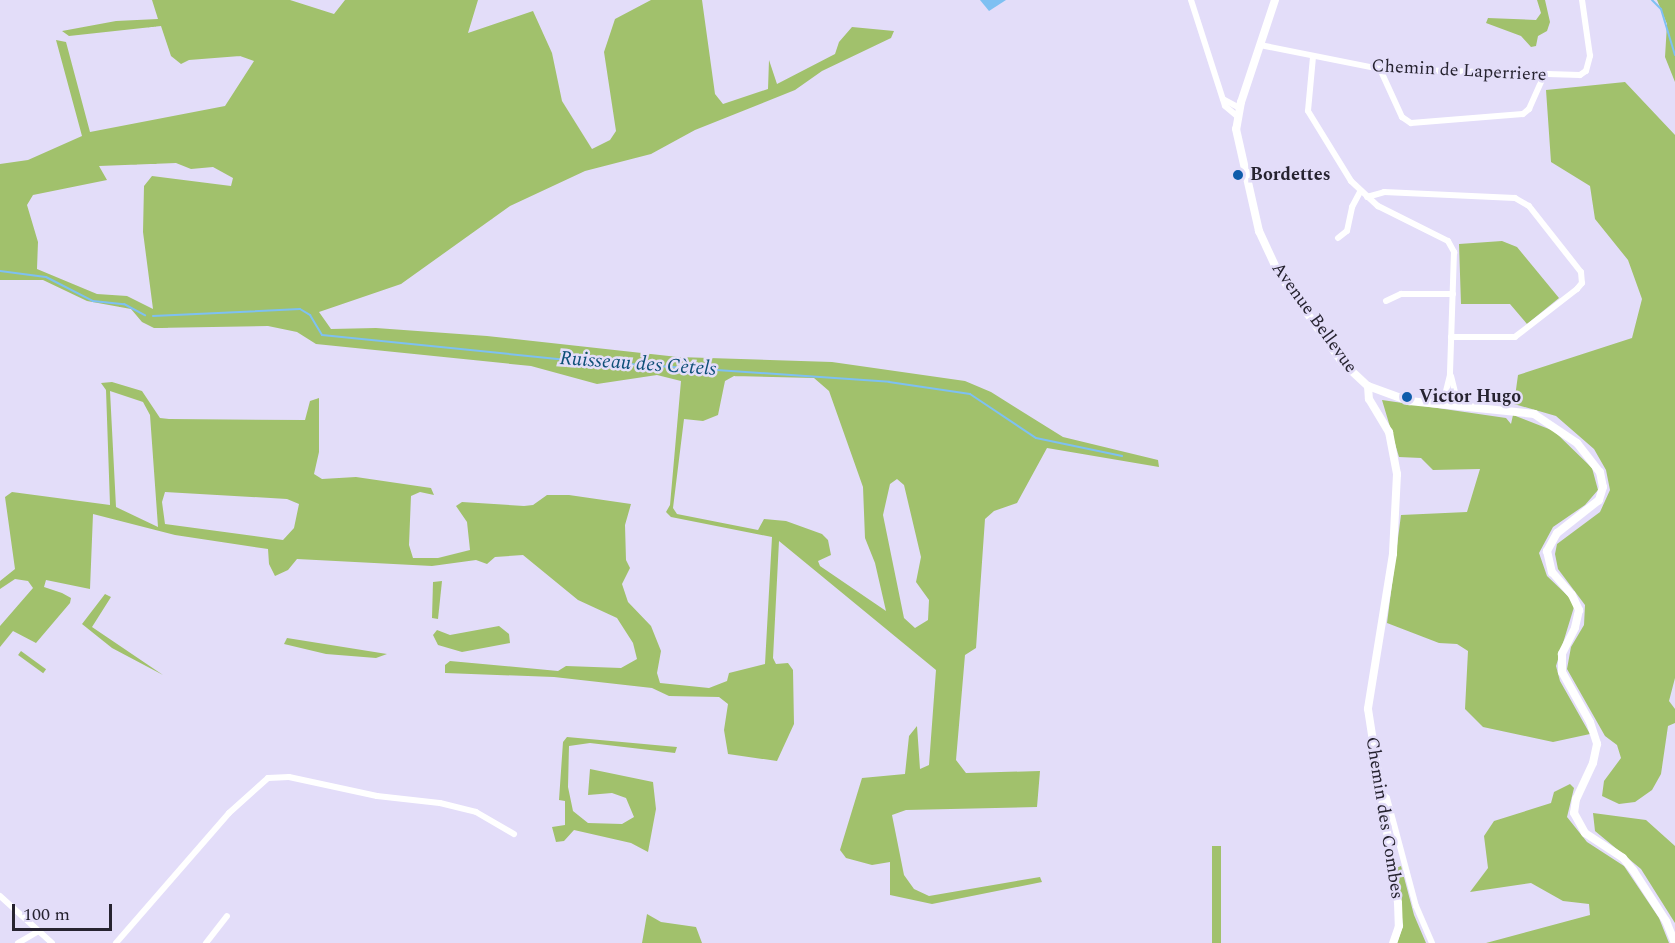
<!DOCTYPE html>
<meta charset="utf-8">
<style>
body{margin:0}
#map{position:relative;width:1675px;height:943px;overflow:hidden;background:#e3ddf9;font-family:Spectral,serif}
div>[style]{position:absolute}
.green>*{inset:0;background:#a1c16c;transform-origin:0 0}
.water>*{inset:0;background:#7ec0f2}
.stream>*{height:2px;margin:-1px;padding:0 1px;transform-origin:1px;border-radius:1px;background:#7ec0f2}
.minor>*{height:6px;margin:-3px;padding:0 3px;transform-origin:3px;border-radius:3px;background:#fff}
.tertiary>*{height:8px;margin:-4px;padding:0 4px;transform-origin:4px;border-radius:4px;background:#fff}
.secondary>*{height:8px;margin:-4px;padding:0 4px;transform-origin:4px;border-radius:4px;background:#fff}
.dots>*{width:16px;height:16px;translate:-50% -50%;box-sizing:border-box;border:3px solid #e3ddf9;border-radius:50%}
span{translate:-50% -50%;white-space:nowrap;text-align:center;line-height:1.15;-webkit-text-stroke:5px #e3ddf9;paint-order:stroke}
.street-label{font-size:18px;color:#262330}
.poi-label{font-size:18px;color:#262330;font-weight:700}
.left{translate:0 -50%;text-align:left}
.water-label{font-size:20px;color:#0d4f77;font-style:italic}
.scale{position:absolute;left:12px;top:904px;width:100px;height:27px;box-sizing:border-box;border:3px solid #262330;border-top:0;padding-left:8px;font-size:18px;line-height:21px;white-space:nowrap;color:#262330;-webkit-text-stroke:4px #e3ddf9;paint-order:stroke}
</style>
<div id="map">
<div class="green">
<div style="clip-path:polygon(evenodd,152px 0,290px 0,334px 14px,345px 0,478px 0,468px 33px,533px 11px,552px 53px,562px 101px,592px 149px,610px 140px,616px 131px,604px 52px,615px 19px,651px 0,702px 0,715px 94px,723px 104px,768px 89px,769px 60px,777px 84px,835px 54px,839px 42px,852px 27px,894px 31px,891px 38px,822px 71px,795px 90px,695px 130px,651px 154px,585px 171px,510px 206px,401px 284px,319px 312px,331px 329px,376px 328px,487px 336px,678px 357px,832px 362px,965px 381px,991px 392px,1063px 437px,1158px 460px,1159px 467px,1047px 448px,1017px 503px,994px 511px,985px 519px,976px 648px,965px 655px,956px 760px,966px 773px,1040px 771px,1037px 807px,906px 810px,892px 815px,904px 875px,914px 889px,929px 896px,1040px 877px,1042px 882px,932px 904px,890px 895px,890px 862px,872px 865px,846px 858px,840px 850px,862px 778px,905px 774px,909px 736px,917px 726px,920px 769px,929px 765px,936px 670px,779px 541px,773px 658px,776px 664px,788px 663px,793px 670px,794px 724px,777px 761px,728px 754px,724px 730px,728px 704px,719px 697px,669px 696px,652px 688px,554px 677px,445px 673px,445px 665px,450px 661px,558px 671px,566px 666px,621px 668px,637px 659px,633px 643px,617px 618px,578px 600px,523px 555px,495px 557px,487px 564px,476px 560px,432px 566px,297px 559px,288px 570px,275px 576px,269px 564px,268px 549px,175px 535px,93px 514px,90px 589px,46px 580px,44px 587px,62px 593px,71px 598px,70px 603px,36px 643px,13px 631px,0 647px,0 626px,33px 588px,28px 581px,15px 579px,0 589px,0 581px,15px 569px,5px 497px,12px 492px,110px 505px,106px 390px,101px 383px,112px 382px,142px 391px,160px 418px,169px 419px,305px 420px,310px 401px,319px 398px,319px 452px,314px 474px,322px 479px,356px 477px,431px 488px,434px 495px,420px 492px,411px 496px,409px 545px,413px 558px,438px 558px,470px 550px,467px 522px,456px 506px,462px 502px,524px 506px,533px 505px,547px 495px,569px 495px,631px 504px,625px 525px,626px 560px,630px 568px,622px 584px,628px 602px,651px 626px,661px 651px,657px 673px,660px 683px,709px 688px,727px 681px,729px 673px,765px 664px,772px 537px,671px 517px,666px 512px,670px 505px,681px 381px,657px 375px,597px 384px,531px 366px,316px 344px,297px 332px,268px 326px,154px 328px,142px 322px,131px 309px,87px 301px,43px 280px,0 280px,0 164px,28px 160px,82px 136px,56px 40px,66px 42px,90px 132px,225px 106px,254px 61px,240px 56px,189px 60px,181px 64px,171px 56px,161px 26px,69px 36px,62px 31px,116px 21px,158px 19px,152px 0,176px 163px,191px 169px,213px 167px,233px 178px,231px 186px,152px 176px,144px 186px,143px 232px,153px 309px,127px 296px,97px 294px,37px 269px,38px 242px,27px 205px,33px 195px,107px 180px,99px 166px,176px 163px,152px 0,734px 376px,814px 378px,829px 391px,863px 487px,865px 538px,875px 563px,886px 611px,820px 566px,818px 561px,831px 555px,828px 540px,822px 534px,786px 521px,764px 519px,758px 530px,677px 514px,673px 508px,684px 419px,703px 421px,718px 415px,725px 381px,734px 376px,152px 0,110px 391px,143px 402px,150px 415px,158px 527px,116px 507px,110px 391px,152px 0,897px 479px,904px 485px,921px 557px,916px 582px,929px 600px,928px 620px,915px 628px,904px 618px,883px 515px,890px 484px,897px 479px,152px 0,165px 492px,287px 499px,299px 504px,294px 528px,283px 540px,165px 524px,162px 502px,165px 492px)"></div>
<div style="clip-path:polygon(1537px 0,1545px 0,1550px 22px,1547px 31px,1538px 36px,1536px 46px,1531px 47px,1521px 36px,1486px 23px,1488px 18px,1536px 20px,1541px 13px)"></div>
<div style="clip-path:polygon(1657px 0,1675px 0,1675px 82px,1665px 57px,1667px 24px)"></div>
<div style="clip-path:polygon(1625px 82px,1675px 135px,1675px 678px,1669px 701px,1675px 709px,1675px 723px,1668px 726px,1661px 774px,1652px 790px,1635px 802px,1619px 804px,1602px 796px,1604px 781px,1621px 758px,1617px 745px,1605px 736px,1567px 669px,1571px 647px,1584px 625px,1585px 605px,1558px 569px,1555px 554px,1557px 544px,1600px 512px,1610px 490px,1606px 470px,1594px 449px,1556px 416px,1514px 404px,1518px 375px,1632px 338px,1642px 299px,1628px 260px,1595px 219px,1590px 186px,1551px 162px,1546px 90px)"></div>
<div style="clip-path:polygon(1502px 241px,1517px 247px,1559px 298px,1527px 324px,1510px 304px,1461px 304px,1459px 244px)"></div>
<div style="clip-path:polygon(1382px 400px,1506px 418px,1511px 424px,1513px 415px,1554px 431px,1592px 468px,1598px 490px,1585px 505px,1553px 527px,1539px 553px,1547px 576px,1570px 598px,1574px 607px,1556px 666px,1560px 681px,1590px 734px,1553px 742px,1483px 727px,1465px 709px,1468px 651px,1457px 644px,1439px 643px,1387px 623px,1401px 515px,1467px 512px,1480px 469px,1433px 470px,1421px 458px,1399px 457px)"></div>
<div style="clip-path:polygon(442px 581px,438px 619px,432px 618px,433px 582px)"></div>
<div style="clip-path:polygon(105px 594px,111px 597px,92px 627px,163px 675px,112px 648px,82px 624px)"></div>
<div style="clip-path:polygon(499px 626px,509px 634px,510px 643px,462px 652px,438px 645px,433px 635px,437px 630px,450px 635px)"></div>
<div style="clip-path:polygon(287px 638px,387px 654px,376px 658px,326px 654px,284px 644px)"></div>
<div style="left:21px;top:651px;width:31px;height:5px;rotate:36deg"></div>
<div style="clip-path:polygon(567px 737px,677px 747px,675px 753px,590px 743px,569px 746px,568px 787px,573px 811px,588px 823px,622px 824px,634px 817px,626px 798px,612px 793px,588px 795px,590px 769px,653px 782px,656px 809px,648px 852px,631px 843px,574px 830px,564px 841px,556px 842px,552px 827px,565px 825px,565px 801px,559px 800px,563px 742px)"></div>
<div style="clip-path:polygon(1570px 784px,1574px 788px,1567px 817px,1587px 842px,1624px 866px,1659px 918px,1669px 943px,1486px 943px,1590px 915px,1589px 904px,1563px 901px,1531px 883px,1470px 892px,1488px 868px,1484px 836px,1494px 821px,1551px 803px,1554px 792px)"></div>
<div style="clip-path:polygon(1593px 813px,1646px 820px,1675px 846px,1675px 923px,1641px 869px,1595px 831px)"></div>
<div style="left:1212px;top:846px;width:9px;height:97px"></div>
<div style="clip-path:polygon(1401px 866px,1414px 915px,1426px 943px,1397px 943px,1403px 926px,1396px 868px)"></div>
<div style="clip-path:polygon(647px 914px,661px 922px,696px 927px,702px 943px,642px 943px)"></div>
</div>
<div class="water">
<div style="clip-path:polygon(980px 0,1006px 0,989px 11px)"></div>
</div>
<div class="stream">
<div style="left:1652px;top:0;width:13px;rotate:45deg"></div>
<div style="left:1661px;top:9px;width:48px;rotate:73.1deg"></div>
<div style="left:0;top:271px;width:46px;rotate:7.4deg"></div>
<div style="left:46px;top:277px;width:53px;rotate:27.1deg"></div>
<div style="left:93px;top:301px;width:31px;rotate:6deg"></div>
<div style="left:124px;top:304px;width:24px;rotate:28deg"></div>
<div style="left:153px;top:316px;width:147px;rotate:-2.7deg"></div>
<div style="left:300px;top:309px;width:12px;rotate:31deg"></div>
<div style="left:310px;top:315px;width:23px;rotate:59deg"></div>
<div style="left:322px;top:335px;width:249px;rotate:5.8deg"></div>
<div style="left:570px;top:360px;width:320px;rotate:3.9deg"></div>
<div style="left:889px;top:382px;width:82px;rotate:8.4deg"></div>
<div style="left:970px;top:394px;width:79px;rotate:33.7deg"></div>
<div style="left:1036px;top:438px;width:88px;rotate:11.8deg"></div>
</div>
<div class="minor">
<div style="left:1191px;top:0;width:111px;rotate:72.2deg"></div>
<div style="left:1225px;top:106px;width:16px;rotate:40deg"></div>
<div style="left:1260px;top:45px;width:122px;rotate:11.3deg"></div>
<div style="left:1380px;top:69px;width:200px;rotate:1.7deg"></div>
<div style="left:1580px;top:75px;width:7px;rotate:-34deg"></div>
<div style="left:1586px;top:71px;width:16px;rotate:-75deg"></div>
<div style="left:1590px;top:56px;width:57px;rotate:-98.1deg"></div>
<div style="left:1313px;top:57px;width:54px;rotate:95.3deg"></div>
<div style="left:1308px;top:111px;width:82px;rotate:58.4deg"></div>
<div style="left:1351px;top:181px;width:37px;rotate:43deg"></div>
<div style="left:1378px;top:206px;width:78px;rotate:26.6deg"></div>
<div style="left:1448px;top:241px;width:13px;rotate:61deg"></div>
<div style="left:1454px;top:252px;width:123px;rotate:91.9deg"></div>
<div style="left:1450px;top:375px;width:30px;rotate:104deg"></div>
<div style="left:1380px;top:69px;width:53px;rotate:65.4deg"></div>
<div style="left:1402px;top:117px;width:11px;rotate:34deg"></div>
<div style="left:1411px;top:123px;width:112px;rotate:-4.6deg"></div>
<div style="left:1523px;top:114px;width:8px;rotate:-40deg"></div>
<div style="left:1529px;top:109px;width:36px;rotate:-66deg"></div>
<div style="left:1223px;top:99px;width:18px;rotate:29deg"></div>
<div style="left:1367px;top:197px;width:18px;rotate:-16deg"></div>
<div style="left:1384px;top:192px;width:131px;rotate:2.6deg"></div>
<div style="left:1515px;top:198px;width:16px;rotate:30deg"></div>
<div style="left:1529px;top:206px;width:84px;rotate:51.8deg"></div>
<div style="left:1581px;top:272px;width:11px;rotate:85deg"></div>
<div style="left:1582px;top:283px;width:8px;rotate:130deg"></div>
<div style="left:1577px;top:289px;width:78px;rotate:142.3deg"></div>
<div style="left:1515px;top:337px;width:64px;rotate:180deg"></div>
<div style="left:1338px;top:238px;width:11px;rotate:-38deg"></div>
<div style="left:1347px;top:231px;width:25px;rotate:-78deg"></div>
<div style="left:1352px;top:207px;width:17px;rotate:-62deg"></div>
<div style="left:1386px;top:301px;width:17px;rotate:-25deg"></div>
<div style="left:1401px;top:294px;width:52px"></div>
<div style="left:1451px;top:376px;width:29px;rotate:76deg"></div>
<div style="left:1379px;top:790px;width:11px;rotate:45deg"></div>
<div style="left:1387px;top:798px;width:112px;rotate:75deg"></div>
<div style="left:1416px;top:906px;width:40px;rotate:66.6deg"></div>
<div style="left:0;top:896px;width:70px;rotate:42.1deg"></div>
<div style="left:18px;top:943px;width:24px;rotate:-30deg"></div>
<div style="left:116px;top:943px;width:172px;rotate:-49deg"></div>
<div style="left:229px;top:813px;width:52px;rotate:-41.9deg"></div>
<div style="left:268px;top:778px;width:21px;rotate:-3deg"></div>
<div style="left:289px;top:777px;width:90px;rotate:12.2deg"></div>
<div style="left:377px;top:796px;width:63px;rotate:6.3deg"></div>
<div style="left:440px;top:803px;width:37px;rotate:14deg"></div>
<div style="left:476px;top:812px;width:44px;rotate:30.1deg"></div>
<div style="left:206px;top:943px;width:34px;rotate:-52deg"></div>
</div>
<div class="tertiary">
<div style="left:1368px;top:386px;width:13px;rotate:86deg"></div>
<div style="left:1369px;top:399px;width:39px;rotate:59deg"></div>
<div style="left:1389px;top:432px;width:43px;rotate:79.2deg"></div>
<div style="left:1397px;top:474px;width:80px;rotate:92.9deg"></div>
<div style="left:1393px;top:554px;width:157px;rotate:99.2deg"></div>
<div style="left:1368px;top:709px;width:196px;rotate:81.2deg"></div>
<div style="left:1398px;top:903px;width:23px;rotate:88deg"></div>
<div style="left:1399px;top:926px;width:18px;rotate:109deg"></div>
</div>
<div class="secondary">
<div style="left:1275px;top:0;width:108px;rotate:108.4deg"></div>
<div style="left:1241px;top:102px;width:27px;rotate:100deg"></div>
<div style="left:1236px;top:129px;width:105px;rotate:77.3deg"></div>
<div style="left:1259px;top:231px;width:47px;rotate:65.1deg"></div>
<div style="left:1279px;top:274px;width:108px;rotate:54.4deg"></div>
<div style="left:1342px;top:362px;width:35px;rotate:43deg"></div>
<div style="left:1368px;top:386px;width:44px;rotate:20.1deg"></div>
<div style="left:1409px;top:401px;width:126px;rotate:5.9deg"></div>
<div style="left:1534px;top:414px;width:52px;rotate:34deg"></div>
<div style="left:1577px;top:443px;width:37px;rotate:52deg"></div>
<div style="left:1600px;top:472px;width:15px;rotate:79deg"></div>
<div style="left:1603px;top:487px;width:14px;rotate:107deg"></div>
<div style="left:1599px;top:500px;width:53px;rotate:141.8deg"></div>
<div style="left:1557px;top:533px;width:21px;rotate:119deg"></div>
<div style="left:1547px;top:551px;width:22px;rotate:77deg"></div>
<div style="left:1552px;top:572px;width:30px;rotate:49deg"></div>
<div style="left:1572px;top:595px;width:17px;rotate:65deg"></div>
<div style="left:1579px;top:610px;width:18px;rotate:103deg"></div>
<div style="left:1575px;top:628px;width:29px;rotate:117deg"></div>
<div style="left:1562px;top:654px;width:18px;rotate:90deg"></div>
<div style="left:1562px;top:672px;width:57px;rotate:60.8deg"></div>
<div style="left:1590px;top:722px;width:23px;rotate:72deg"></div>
<div style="left:1597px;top:744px;width:19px;rotate:102deg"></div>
<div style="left:1593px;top:763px;width:40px;rotate:115deg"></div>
<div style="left:1576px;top:799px;width:14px;rotate:98deg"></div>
<div style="left:1574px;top:813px;width:23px;rotate:61deg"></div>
<div style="left:1585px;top:833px;width:45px;rotate:33.3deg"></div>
<div style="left:1623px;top:858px;width:16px;rotate:50deg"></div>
<div style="left:1633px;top:870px;width:61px;rotate:57.1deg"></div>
<div style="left:1666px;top:921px;width:24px;rotate:68deg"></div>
</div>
<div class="dots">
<div style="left:1238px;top:175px;background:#0f5cab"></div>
<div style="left:1407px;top:397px;background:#0f5cab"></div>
</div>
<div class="street-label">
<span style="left:1459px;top:71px;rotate:3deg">Chemin de Laperriere</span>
<span style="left:1314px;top:318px;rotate:54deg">Avenue Bellevue</span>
<span style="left:1384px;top:818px;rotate:81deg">Chemin des Combes</span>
</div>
<div class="poi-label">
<span class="left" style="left:1250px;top:175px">Bordettes</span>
<span class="left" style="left:1419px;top:397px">Victor Hugo</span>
</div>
<div class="water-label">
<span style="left:638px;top:364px;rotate:4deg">Ruisseau des Cètels</span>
</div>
<div class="scale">100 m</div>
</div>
